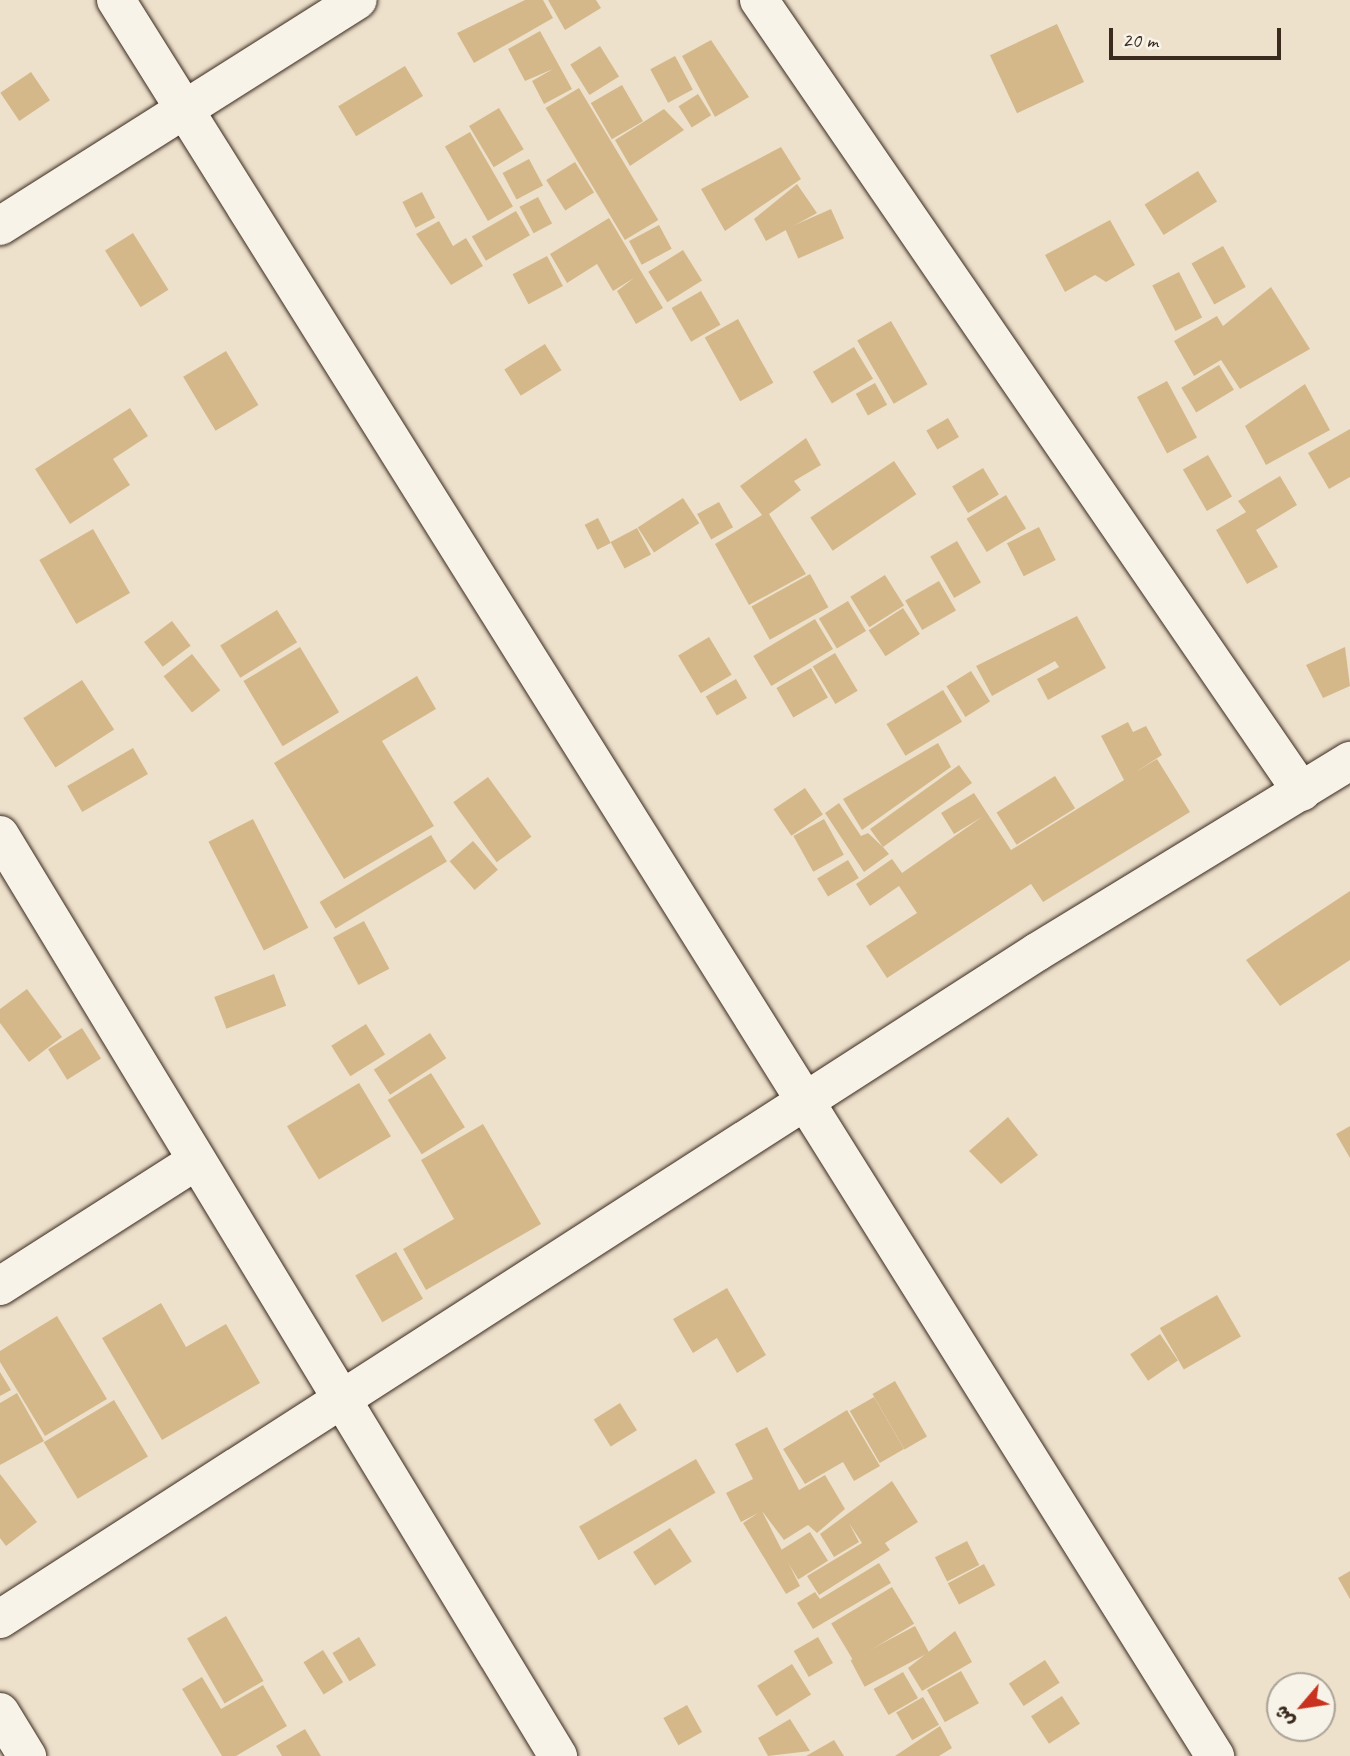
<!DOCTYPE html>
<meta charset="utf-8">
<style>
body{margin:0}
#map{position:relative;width:1350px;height:1756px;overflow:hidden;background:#ede1cc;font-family:Caveat,"Playpen Sans Arabic",sans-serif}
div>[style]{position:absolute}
.building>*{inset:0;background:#d5b88a;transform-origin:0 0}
.roads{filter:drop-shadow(0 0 2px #3b2a1e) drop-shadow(0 0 2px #3b2a1e)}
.street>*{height:38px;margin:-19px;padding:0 19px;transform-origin:19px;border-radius:19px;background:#f7f3e8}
.secondary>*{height:38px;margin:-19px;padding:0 19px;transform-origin:19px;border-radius:19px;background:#f7f3e8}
span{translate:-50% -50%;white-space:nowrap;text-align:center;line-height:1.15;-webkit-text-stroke:5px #f7f3e8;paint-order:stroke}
.north{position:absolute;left:1266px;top:1672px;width:70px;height:70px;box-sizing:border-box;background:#f7f3e8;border:2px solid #aca397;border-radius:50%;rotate:241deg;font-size:19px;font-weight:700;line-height:28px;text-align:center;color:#3b2a1e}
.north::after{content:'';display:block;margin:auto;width:24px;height:32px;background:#c8321e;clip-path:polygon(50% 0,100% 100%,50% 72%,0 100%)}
.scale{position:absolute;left:1109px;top:28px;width:172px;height:32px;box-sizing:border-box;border:4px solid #3b2a1e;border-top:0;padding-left:9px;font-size:21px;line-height:24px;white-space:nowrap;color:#3b2a1e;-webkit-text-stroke:5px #f7f3e8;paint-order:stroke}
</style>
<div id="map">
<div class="building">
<div style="clip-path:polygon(525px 0,543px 0,553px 18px,474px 63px,457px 33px)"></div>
<div style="clip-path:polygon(548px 0,596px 0,601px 8px,565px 30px)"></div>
<div style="left:1057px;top:24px;width:64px;height:74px;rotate:65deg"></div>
<div style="clip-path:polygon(540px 31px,572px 89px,544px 104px,532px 81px,553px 69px,525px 81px,508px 49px)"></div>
<div style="clip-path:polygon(711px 40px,749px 97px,715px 117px,682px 56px)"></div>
<div style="left:600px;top:46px;width:36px;height:35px;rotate:58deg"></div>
<div style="left:675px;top:56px;width:38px;height:28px;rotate:62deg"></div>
<div style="left:405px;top:66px;width:35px;height:78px;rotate:59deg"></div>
<div style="left:31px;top:72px;width:34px;height:37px;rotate:56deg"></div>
<div style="left:622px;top:85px;width:42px;height:36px;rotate:60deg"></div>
<div style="left:579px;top:88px;width:154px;height:39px;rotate:59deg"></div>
<div style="left:698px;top:94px;width:25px;height:23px;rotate:58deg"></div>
<div style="left:499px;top:108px;width:48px;height:35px;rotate:59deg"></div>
<div style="clip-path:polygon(664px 109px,684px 130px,630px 166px,615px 140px)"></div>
<div style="left:470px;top:132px;width:86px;height:29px;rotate:60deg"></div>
<div style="clip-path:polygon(781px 147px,801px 179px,725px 231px,701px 189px)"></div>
<div style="left:529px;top:159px;width:30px;height:30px;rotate:62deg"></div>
<div style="left:575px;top:162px;width:36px;height:34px;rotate:58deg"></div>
<div style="left:1198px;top:171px;width:36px;height:63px;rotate:58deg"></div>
<div style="clip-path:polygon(797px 184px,817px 213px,766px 241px,754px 219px)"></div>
<div style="left:422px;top:192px;width:29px;height:22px;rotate:63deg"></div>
<div style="left:538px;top:197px;width:30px;height:21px;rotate:62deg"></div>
<div style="left:831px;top:209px;width:32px;height:50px;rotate:66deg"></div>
<div style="left:516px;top:211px;width:28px;height:51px;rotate:60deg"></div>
<div style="clip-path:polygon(609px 218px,663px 308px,636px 324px,617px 291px,634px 278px,613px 291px,597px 264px,567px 283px,550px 254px)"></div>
<div style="clip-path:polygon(1110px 220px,1135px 265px,1106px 282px,1095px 275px,1065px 292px,1045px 255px)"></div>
<div style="clip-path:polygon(439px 221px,453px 246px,466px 238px,483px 266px,451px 285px,416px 234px)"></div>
<div style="left:659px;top:225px;width:27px;height:34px;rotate:62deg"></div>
<div style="left:133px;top:233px;width:67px;height:33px;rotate:58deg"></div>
<div style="left:1223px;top:246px;width:47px;height:36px;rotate:61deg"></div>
<div style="left:683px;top:250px;width:36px;height:41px;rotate:58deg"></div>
<div style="left:547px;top:256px;width:34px;height:39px;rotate:62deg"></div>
<div style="left:1179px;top:272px;width:51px;height:30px;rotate:63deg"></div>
<div style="clip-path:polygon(1271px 287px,1310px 349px,1240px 389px,1221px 360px,1194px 376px,1174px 341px,1217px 316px,1223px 326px)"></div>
<div style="left:701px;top:291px;width:39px;height:34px;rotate:60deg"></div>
<div style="left:738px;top:319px;width:73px;height:38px;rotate:61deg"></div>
<div style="left:891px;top:321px;width:73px;height:39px;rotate:60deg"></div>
<div style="left:545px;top:344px;width:31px;height:48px;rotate:58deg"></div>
<div style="left:854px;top:347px;width:37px;height:48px;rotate:59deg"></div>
<div style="left:226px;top:351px;width:63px;height:50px;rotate:59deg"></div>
<div style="left:1219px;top:365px;width:29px;height:44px;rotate:59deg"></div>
<div style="left:1167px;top:381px;width:64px;height:34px;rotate:62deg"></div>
<div style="left:875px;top:383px;width:25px;height:22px;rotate:61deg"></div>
<div style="clip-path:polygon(1305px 384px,1330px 430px,1266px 465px,1245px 426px)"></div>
<div style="clip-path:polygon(130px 408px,148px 436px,113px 459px,130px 485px,70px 524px,35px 469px)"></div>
<div style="left:948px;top:418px;width:22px;height:25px;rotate:60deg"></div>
<div style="clip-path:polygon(1350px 429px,1350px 477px,1329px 489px,1308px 453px)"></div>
<div style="clip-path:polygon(806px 438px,821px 465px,794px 481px,801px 490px,769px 514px,806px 574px,749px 605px,715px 544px,762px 515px,740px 486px)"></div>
<div style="left:1208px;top:455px;width:48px;height:29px;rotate:60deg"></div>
<div style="left:894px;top:461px;width:40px;height:101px;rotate:56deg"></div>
<div style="left:983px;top:468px;width:31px;height:36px;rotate:59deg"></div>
<div style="clip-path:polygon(1280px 476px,1297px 505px,1256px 530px,1278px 567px,1247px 584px,1216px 530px,1246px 512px,1238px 501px)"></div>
<div style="left:1006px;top:495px;width:39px;height:46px;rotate:59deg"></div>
<div style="left:683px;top:498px;width:30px;height:54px;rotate:57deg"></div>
<div style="left:719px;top:502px;width:29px;height:25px;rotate:61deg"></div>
<div style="left:598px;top:518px;width:28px;height:15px;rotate:63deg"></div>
<div style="left:1039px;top:527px;width:37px;height:36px;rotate:63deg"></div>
<div style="left:637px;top:528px;width:30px;height:30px;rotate:62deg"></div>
<div style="left:93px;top:529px;width:74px;height:62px;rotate:60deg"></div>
<div style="left:957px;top:541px;width:48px;height:31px;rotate:60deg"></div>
<div style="left:810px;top:574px;width:38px;height:67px;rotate:61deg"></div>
<div style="left:885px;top:575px;width:36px;height:41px;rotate:58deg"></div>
<div style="left:939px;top:581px;width:34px;height:39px;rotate:60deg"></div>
<div style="left:848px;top:601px;width:35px;height:34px;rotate:59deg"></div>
<div style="left:903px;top:608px;width:31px;height:41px;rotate:57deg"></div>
<div style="left:277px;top:610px;width:38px;height:67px;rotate:58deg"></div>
<div style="clip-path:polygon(1077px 616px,1106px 668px,1048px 700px,1037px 679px,1059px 667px,1055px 661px,992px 696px,976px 666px)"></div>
<div style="left:815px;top:619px;width:35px;height:72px;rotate:59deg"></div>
<div style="left:172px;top:621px;width:31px;height:35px;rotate:53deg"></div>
<div style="left:709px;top:637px;width:44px;height:36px;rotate:59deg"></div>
<div style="left:300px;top:647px;width:76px;height:66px;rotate:59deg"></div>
<div style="clip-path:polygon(1345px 647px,1350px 686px,1323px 698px,1306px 665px)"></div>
<div style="left:835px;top:653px;width:44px;height:26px;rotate:59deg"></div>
<div style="left:192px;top:654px;width:46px;height:36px;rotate:52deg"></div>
<div style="left:811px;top:668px;width:34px;height:40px;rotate:60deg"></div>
<div style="left:971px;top:671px;width:36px;height:29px;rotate:58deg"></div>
<div style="clip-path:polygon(417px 676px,436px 709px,382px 741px,434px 826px,344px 879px,274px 763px)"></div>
<div style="left:736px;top:679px;width:22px;height:35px;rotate:60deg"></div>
<div style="left:82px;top:680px;width:59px;height:70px;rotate:57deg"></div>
<div style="left:943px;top:690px;width:37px;height:66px;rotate:59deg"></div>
<div style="clip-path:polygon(1128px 722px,1133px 732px,1146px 726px,1162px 755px,1134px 773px,1157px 759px,1190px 812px,1043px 902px,1031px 884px,887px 978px,866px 946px,917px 913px,899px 886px,870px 906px,856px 884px,892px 859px,902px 873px,982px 817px,954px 834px,941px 813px,974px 793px,1011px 850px,1124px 780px,1101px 736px)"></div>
<div style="clip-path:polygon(938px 743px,951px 767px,862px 830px,843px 799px)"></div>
<div style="left:133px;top:748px;width:30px;height:76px;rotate:60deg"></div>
<div style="clip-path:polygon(959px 765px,972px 783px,883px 847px,889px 854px,864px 872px,825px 813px,839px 803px,861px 836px,868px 833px,883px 847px,870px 829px)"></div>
<div style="left:1055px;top:776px;width:38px;height:69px;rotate:58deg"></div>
<div style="left:488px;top:777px;width:74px;height:43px;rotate:54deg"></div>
<div style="left:805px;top:788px;width:32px;height:38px;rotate:56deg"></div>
<div style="left:253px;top:819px;width:122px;height:50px;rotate:63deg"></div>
<div style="left:824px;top:819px;width:41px;height:35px;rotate:61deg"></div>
<div style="left:431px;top:835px;width:31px;height:130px;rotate:59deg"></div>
<div style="left:473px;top:841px;width:38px;height:31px;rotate:49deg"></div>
<div style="left:848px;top:860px;width:21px;height:36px;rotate:59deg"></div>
<div style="clip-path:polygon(1350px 891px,1350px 960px,1280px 1006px,1246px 960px)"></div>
<div style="left:364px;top:921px;width:54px;height:35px;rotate:62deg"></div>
<div style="left:274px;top:974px;width:34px;height:64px;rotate:69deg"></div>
<div style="clip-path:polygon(27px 989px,62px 1037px,29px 1062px,0 1023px,0 1009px)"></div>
<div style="left:366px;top:1024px;width:36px;height:41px;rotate:58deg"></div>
<div style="left:82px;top:1028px;width:36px;height:40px;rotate:58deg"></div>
<div style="left:430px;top:1033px;width:30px;height:67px;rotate:57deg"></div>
<div style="left:431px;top:1073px;width:64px;height:51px;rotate:58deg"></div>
<div style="left:359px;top:1083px;width:62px;height:84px;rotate:59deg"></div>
<div style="clip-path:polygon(1008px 1117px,1038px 1155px,1001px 1184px,969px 1151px)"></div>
<div style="clip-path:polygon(483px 1124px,541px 1224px,426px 1290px,403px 1249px,454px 1219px,421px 1160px)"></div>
<div style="clip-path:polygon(1350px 1126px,1350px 1158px,1336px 1134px)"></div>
<div style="left:396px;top:1252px;width:54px;height:47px;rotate:60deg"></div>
<div style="clip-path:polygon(727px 1288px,766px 1355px,737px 1373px,717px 1338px,693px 1353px,673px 1319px)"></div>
<div style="left:1217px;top:1295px;width:48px;height:66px;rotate:60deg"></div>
<div style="clip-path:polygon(161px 1303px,186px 1347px,226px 1324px,260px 1383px,162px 1440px,102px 1338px)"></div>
<div style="clip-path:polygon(57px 1316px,107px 1399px,45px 1436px,0 1362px,0 1351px)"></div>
<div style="left:1160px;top:1334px;width:32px;height:36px;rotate:56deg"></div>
<div style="clip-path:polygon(0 1372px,11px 1390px,0 1396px)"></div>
<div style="left:895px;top:1381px;width:64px;height:26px;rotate:60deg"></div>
<div style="clip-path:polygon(17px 1393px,44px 1441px,0 1465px,0 1403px)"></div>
<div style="left:874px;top:1397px;width:60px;height:28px;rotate:60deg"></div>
<div style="left:114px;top:1400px;width:66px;height:82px;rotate:59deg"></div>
<div style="left:620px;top:1403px;width:32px;height:31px;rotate:58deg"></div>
<div style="clip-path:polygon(847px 1410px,880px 1466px,854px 1481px,843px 1462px,805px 1484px,783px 1449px)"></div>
<div style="clip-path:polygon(767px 1427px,799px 1490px,825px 1475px,845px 1509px,817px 1533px,808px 1525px,784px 1540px,762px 1511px,800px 1586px,786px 1594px,743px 1523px,758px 1513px,741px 1522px,726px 1493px,753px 1479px,735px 1444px)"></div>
<div style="left:696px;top:1459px;width:39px;height:135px;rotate:60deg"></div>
<div style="clip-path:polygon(0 1474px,37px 1522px,6px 1546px,0 1538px)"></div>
<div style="clip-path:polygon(892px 1481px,918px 1522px,885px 1543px,890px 1550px,819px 1595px,807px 1576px,862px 1543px,849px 1523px,859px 1542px,834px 1557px,820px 1534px)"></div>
<div style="left:670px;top:1528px;width:40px;height:44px;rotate:57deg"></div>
<div style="left:810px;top:1532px;width:34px;height:35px;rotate:58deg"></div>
<div style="left:967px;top:1541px;width:27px;height:36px;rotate:63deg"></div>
<div style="clip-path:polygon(879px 1563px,891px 1583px,813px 1629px,797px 1603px,815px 1592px,820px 1599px)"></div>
<div style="left:984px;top:1564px;width:24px;height:41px;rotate:62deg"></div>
<div style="clip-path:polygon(1350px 1571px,1350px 1599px,1338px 1578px)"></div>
<div style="left:892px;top:1587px;width:43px;height:71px;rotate:59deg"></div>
<div style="left:226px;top:1616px;width:75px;height:45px;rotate:60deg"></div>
<div style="left:915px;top:1626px;width:30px;height:73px;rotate:62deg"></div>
<div style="clip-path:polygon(955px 1631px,972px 1662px,922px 1691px,908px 1668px)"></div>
<div style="left:359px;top:1637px;width:33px;height:31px;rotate:59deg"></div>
<div style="left:818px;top:1637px;width:30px;height:28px;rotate:60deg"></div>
<div style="left:323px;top:1650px;width:38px;height:23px;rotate:58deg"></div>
<div style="left:1045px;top:1660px;width:27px;height:43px;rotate:57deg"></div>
<div style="left:792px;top:1664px;width:36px;height:41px;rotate:58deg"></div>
<div style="left:961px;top:1671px;width:37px;height:39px;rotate:61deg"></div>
<div style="left:903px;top:1672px;width:30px;height:34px;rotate:60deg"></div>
<div style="clip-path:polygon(202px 1677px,221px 1709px,263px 1685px,287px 1726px,236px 1756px,222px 1756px,182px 1689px)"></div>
<div style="left:1062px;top:1696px;width:33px;height:37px;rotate:57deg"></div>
<div style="left:923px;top:1697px;width:32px;height:31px;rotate:60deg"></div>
<div style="left:687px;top:1705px;width:31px;height:27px;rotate:61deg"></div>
<div style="clip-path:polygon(790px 1719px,810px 1751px,768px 1756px,758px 1738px)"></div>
<div style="clip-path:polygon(940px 1726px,952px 1748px,939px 1756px,895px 1756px)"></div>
<div style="clip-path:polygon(305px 1729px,321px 1756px,282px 1756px,276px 1746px)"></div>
<div style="clip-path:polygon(834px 1740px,844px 1756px,806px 1756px)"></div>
</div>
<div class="roads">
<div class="street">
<div style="left:116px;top:0;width:2072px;rotate:57.96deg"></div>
<div style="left:759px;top:0;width:960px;rotate:55.57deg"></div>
<div style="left:0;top:226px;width:423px;rotate:-32.3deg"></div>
<div style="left:0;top:835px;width:1077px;rotate:58.79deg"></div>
<div style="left:0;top:1286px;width:232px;rotate:-32.5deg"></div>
<div style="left:0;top:1712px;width:52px;rotate:58.5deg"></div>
</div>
<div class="secondary">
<div style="left:0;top:1619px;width:1233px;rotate:-32.75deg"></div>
<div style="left:1037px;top:952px;width:367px;rotate:-31.4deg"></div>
</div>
</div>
<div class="north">ش</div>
<div class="scale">20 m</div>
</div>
